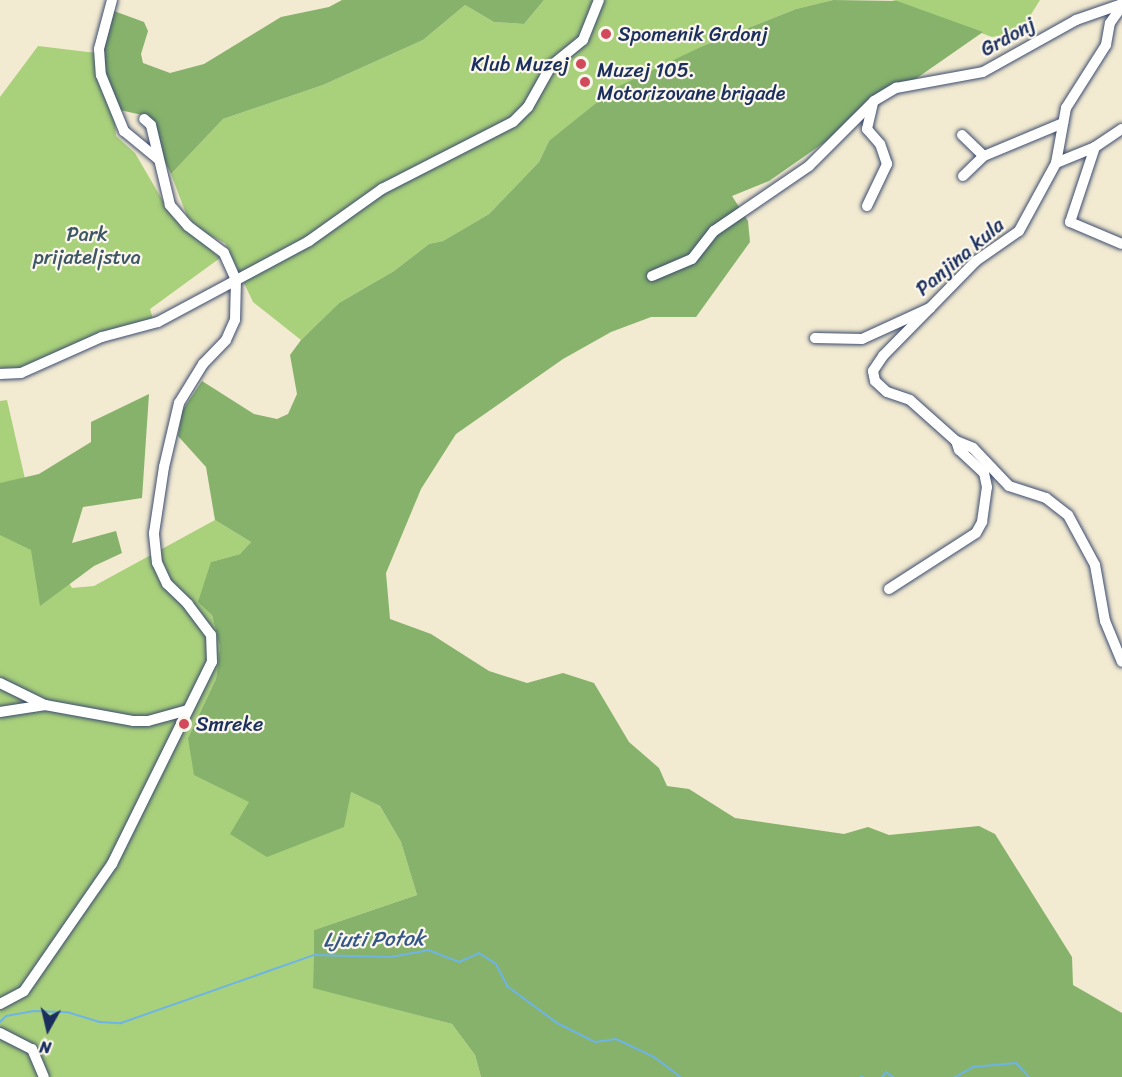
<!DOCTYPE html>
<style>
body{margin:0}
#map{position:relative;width:1122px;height:1077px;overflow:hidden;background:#f2ead1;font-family:Sriracha,sans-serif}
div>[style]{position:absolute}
.green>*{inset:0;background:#a9d07b}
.forest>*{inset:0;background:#86b26b}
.stream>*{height:2px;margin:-1px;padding:0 1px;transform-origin:1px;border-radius:1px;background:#6eb4e5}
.roads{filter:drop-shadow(0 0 2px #3b4b6f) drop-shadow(0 0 2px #3b4b6f)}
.minor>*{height:10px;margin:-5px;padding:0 5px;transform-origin:5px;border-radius:5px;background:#fff}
.dots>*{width:16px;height:16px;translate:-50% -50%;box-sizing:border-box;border:3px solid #fbf7ec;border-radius:50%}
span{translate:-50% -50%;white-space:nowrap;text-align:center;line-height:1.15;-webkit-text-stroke:4.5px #fbf7ec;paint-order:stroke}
.poi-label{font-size:20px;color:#1b2f5e}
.left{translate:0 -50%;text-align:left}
.right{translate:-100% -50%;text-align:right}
.street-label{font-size:20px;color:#1b2f5e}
.park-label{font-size:20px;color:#3e5765}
.water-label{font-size:21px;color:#345786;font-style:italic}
.north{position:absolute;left:18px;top:999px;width:60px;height:60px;-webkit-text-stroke:4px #fbf7ec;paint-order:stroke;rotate:188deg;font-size:16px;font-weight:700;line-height:24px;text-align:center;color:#1b2f5e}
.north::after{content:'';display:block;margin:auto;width:21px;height:27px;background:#1b2f5e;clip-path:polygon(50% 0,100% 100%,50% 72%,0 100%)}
</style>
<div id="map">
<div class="green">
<div style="clip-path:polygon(544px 0,833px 0,796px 9px,705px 45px,549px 141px,539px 162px,489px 214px,443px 241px,429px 244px,394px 271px,339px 303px,301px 340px,253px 302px,225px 243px,203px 232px,187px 216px,171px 174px,223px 119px,323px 85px,423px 40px,465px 5px,494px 22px,524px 24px)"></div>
<div style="clip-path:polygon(892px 0,1040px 0,1020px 32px,992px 37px)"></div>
<div style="clip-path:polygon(38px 46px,96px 53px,114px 113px,116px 136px,135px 153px,170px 213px,220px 258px,150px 309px,153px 319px,21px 369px,0 368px,0 97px)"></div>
<div style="clip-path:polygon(7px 400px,36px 527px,72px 588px,94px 586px,215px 520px,251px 542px,240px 554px,211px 562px,212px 615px,220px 647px,216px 679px,188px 738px,351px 792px,380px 806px,401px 842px,417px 895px,314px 930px,313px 987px,452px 1024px,475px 1055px,481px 1077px,0 1077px,0 401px)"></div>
</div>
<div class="forest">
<div style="clip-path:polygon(342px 0,544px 0,524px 24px,494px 22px,465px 5px,423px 40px,323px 85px,223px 119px,171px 174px,142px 115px,120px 110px,106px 76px,103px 51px,114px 11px,144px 22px,148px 31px,141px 54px,143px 63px,170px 73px,204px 64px,281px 17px,329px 7px)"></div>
<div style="clip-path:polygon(833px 0,897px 1px,983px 32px,769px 181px,732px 196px,748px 221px,750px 242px,696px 317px,651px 317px,611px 332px,563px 359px,456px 434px,421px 489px,386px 573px,390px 619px,431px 634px,489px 671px,527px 683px,563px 673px,594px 683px,629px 742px,659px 768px,667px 786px,689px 789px,735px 818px,844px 834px,868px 827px,889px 835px,979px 826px,995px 834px,1072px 957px,1073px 985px,1122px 1013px,1122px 1077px,481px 1077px,475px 1055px,452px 1024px,313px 988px,314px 930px,417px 895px,401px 842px,380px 806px,351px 792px,344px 827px,267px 857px,230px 834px,249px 802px,194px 775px,188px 738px,216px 679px,220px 647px,212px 615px,198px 602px,211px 562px,240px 554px,251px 542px,215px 520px,206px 467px,178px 436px,182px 411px,202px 381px,254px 414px,277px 419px,288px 414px,297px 394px,290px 355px,301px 340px,339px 303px,394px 271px,429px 244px,443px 241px,489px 214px,539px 162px,549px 141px,615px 88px,705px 45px,796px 9px)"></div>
<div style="clip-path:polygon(149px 394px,142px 498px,83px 507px,72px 543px,116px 531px,122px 553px,94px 566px,40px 606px,31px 550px,0 535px,0 483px,39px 474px,91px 442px,91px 422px)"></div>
</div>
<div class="stream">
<div style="left:0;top:1022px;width:8px;rotate:-45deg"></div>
<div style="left:6px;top:1016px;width:27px;rotate:-10deg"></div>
<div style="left:33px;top:1011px;width:34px;rotate:2deg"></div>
<div style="left:67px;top:1012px;width:34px;rotate:17deg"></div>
<div style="left:99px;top:1022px;width:22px;rotate:3deg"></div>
<div style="left:121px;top:1023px;width:205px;rotate:-19.4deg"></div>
<div style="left:314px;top:955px;width:76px;rotate:1.5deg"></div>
<div style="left:390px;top:957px;width:39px;rotate:-10deg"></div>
<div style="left:428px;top:950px;width:33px;rotate:21deg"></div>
<div style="left:459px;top:962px;width:22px;rotate:-24deg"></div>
<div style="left:479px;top:953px;width:20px;rotate:33deg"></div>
<div style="left:496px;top:964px;width:25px;rotate:63deg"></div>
<div style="left:507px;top:986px;width:62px;rotate:36.5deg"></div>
<div style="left:557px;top:1023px;width:42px;rotate:26.6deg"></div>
<div style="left:595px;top:1042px;width:21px;rotate:-8deg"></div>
<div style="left:616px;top:1039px;width:42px;rotate:25.3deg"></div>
<div style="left:654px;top:1057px;width:34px;rotate:37deg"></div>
<div style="left:860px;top:1077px;width:3px"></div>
<div style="left:882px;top:1077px;width:6px;rotate:-51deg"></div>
<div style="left:886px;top:1072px;width:9px;rotate:36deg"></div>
<div style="left:955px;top:1077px;width:21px;rotate:-29deg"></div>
<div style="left:973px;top:1067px;width:43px;rotate:-5.3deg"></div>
<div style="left:1016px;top:1063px;width:19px;rotate:47deg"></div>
</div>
<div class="roads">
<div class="minor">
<div style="left:112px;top:0;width:51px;rotate:104.9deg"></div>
<div style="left:99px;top:49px;width:26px;rotate:86deg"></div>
<div style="left:101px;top:75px;width:61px;rotate:67.7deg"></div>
<div style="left:124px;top:131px;width:44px;rotate:39.5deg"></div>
<div style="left:962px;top:135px;width:30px;rotate:44deg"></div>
<div style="left:984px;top:156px;width:86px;rotate:-22.7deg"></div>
<div style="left:1095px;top:147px;width:79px;rotate:108.4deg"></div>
<div style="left:1070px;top:222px;width:56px;rotate:22.9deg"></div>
<div style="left:1056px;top:163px;width:56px;rotate:-79.7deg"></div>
<div style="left:1066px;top:108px;width:75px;rotate:-57.6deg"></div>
<div style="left:1106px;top:45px;width:22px;rotate:-80deg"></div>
<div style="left:1110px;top:23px;width:21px;rotate:-55deg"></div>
<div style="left:963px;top:176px;width:29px;rotate:-44deg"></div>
<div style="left:867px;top:206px;width:47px;rotate:-64.5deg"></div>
<div style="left:887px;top:164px;width:21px;rotate:-109deg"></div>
<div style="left:880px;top:144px;width:20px;rotate:-131deg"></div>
<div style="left:867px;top:129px;width:26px;rotate:-77deg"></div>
<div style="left:652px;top:276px;width:43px;rotate:-23deg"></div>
<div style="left:692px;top:259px;width:36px;rotate:-52deg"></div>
<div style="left:714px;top:231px;width:115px;rotate:-34.4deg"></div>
<div style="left:809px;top:166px;width:92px;rotate:-45deg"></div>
<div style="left:874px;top:101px;width:26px;rotate:-31deg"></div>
<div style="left:896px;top:88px;width:88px;rotate:-10.4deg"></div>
<div style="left:983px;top:72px;width:107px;rotate:-29.2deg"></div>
<div style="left:1076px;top:20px;width:49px;rotate:-19.2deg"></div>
<div style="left:930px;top:308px;width:67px;rotate:134.4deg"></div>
<div style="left:883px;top:356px;width:18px;rotate:124deg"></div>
<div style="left:873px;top:371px;width:10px;rotate:79deg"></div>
<div style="left:875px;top:381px;width:16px;rotate:43deg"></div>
<div style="left:887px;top:392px;width:24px;rotate:19deg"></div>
<div style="left:910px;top:400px;width:62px;rotate:41.7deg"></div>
<div style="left:956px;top:441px;width:18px;rotate:22deg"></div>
<div style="left:973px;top:448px;width:52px;rotate:46.5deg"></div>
<div style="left:1009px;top:486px;width:39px;rotate:18deg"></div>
<div style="left:1046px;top:498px;width:28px;rotate:38deg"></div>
<div style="left:1068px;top:515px;width:57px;rotate:61.6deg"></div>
<div style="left:1095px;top:565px;width:57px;rotate:79.9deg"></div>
<div style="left:1105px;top:621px;width:44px;rotate:67.5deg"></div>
<div style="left:815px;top:338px;width:47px;rotate:1.2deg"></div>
<div style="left:862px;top:339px;width:75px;rotate:-24.5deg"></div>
<div style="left:930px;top:308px;width:66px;rotate:-45.6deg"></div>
<div style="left:976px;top:261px;width:52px;rotate:-34.9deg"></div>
<div style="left:1019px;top:231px;width:77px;rotate:-61.4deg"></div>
<div style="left:1056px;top:163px;width:42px;rotate:-22.3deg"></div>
<div style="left:1095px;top:147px;width:32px;rotate:-34deg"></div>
<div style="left:0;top:374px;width:21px;rotate:-3deg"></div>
<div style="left:21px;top:373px;width:89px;rotate:-24deg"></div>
<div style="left:102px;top:337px;width:58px;rotate:-15deg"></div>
<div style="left:158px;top:322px;width:171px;rotate:-28.2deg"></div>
<div style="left:309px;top:241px;width:90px;rotate:-35.5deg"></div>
<div style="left:382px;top:189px;width:147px;rotate:-27.1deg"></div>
<div style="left:513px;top:122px;width:21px;rotate:-45deg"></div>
<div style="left:528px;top:107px;width:47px;rotate:-60.7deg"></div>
<div style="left:551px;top:66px;width:41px;rotate:-39.1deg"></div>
<div style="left:583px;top:40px;width:43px;rotate:-68.2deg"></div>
<div style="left:889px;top:589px;width:103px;rotate:-32.8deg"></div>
<div style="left:976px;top:533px;width:13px;rotate:-61deg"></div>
<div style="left:982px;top:522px;width:35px;rotate:-82deg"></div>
<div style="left:987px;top:487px;width:14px;rotate:-102deg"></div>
<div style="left:984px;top:473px;width:34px;rotate:-137deg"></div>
<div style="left:959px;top:450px;width:9px;rotate:-108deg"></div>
<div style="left:0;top:683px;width:50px;rotate:26.1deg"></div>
<div style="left:45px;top:705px;width:89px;rotate:10.3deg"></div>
<div style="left:133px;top:721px;width:15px"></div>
<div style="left:148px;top:721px;width:41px;rotate:-15.4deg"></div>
<div style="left:0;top:712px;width:46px;rotate:-8.8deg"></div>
<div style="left:0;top:1004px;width:27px;rotate:-28deg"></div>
<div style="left:24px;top:991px;width:155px;rotate:-55.3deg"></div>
<div style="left:112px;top:864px;width:225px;rotate:-63.7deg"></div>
<div style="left:212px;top:662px;width:27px;rotate:-92deg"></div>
<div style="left:211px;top:635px;width:39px;rotate:-127deg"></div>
<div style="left:188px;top:604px;width:29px;rotate:-136deg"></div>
<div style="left:167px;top:584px;width:23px;rotate:-115deg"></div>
<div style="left:157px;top:563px;width:30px;rotate:-96deg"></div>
<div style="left:154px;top:533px;width:67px;rotate:-81.4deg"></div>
<div style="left:164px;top:467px;width:66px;rotate:-76.8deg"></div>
<div style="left:179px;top:403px;width:46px;rotate:-58.4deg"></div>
<div style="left:203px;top:364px;width:33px;rotate:-46deg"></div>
<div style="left:226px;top:340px;width:22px;rotate:-66deg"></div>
<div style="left:235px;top:320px;width:40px;rotate:-88.6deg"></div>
<div style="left:236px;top:280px;width:30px;rotate:-114deg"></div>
<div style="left:224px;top:253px;width:45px;rotate:-143.1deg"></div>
<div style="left:188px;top:226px;width:28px;rotate:-131deg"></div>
<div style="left:170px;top:205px;width:82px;rotate:-103.4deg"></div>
<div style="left:151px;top:125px;width:9px;rotate:-139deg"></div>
<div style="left:0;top:1033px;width:36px;rotate:27deg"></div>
<div style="left:32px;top:1049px;width:30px;rotate:67deg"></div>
</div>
</div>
<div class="dots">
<div style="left:606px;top:34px;background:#d1495b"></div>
<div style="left:581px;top:64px;background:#d1495b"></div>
<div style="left:585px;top:82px;background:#d1495b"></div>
<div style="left:184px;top:724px;background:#d1495b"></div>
</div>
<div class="poi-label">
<span class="left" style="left:618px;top:34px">Spomenik Grdonj</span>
<span class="right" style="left:569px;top:64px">Klub Muzej</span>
<span class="left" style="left:597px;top:82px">Muzej 105.<br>Motorizovane brigade</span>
<span class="left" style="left:196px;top:724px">Smreke</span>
</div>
<div class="street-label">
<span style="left:1008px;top:37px;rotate:-29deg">Grdonj</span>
<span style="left:960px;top:257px;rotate:-40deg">Panjina kula</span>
</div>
<div class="park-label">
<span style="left:87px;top:246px">Park<br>prijateljstva</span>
</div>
<div class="water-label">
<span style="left:374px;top:939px;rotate:-1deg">Ljuti Potok</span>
</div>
<div class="north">N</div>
</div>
